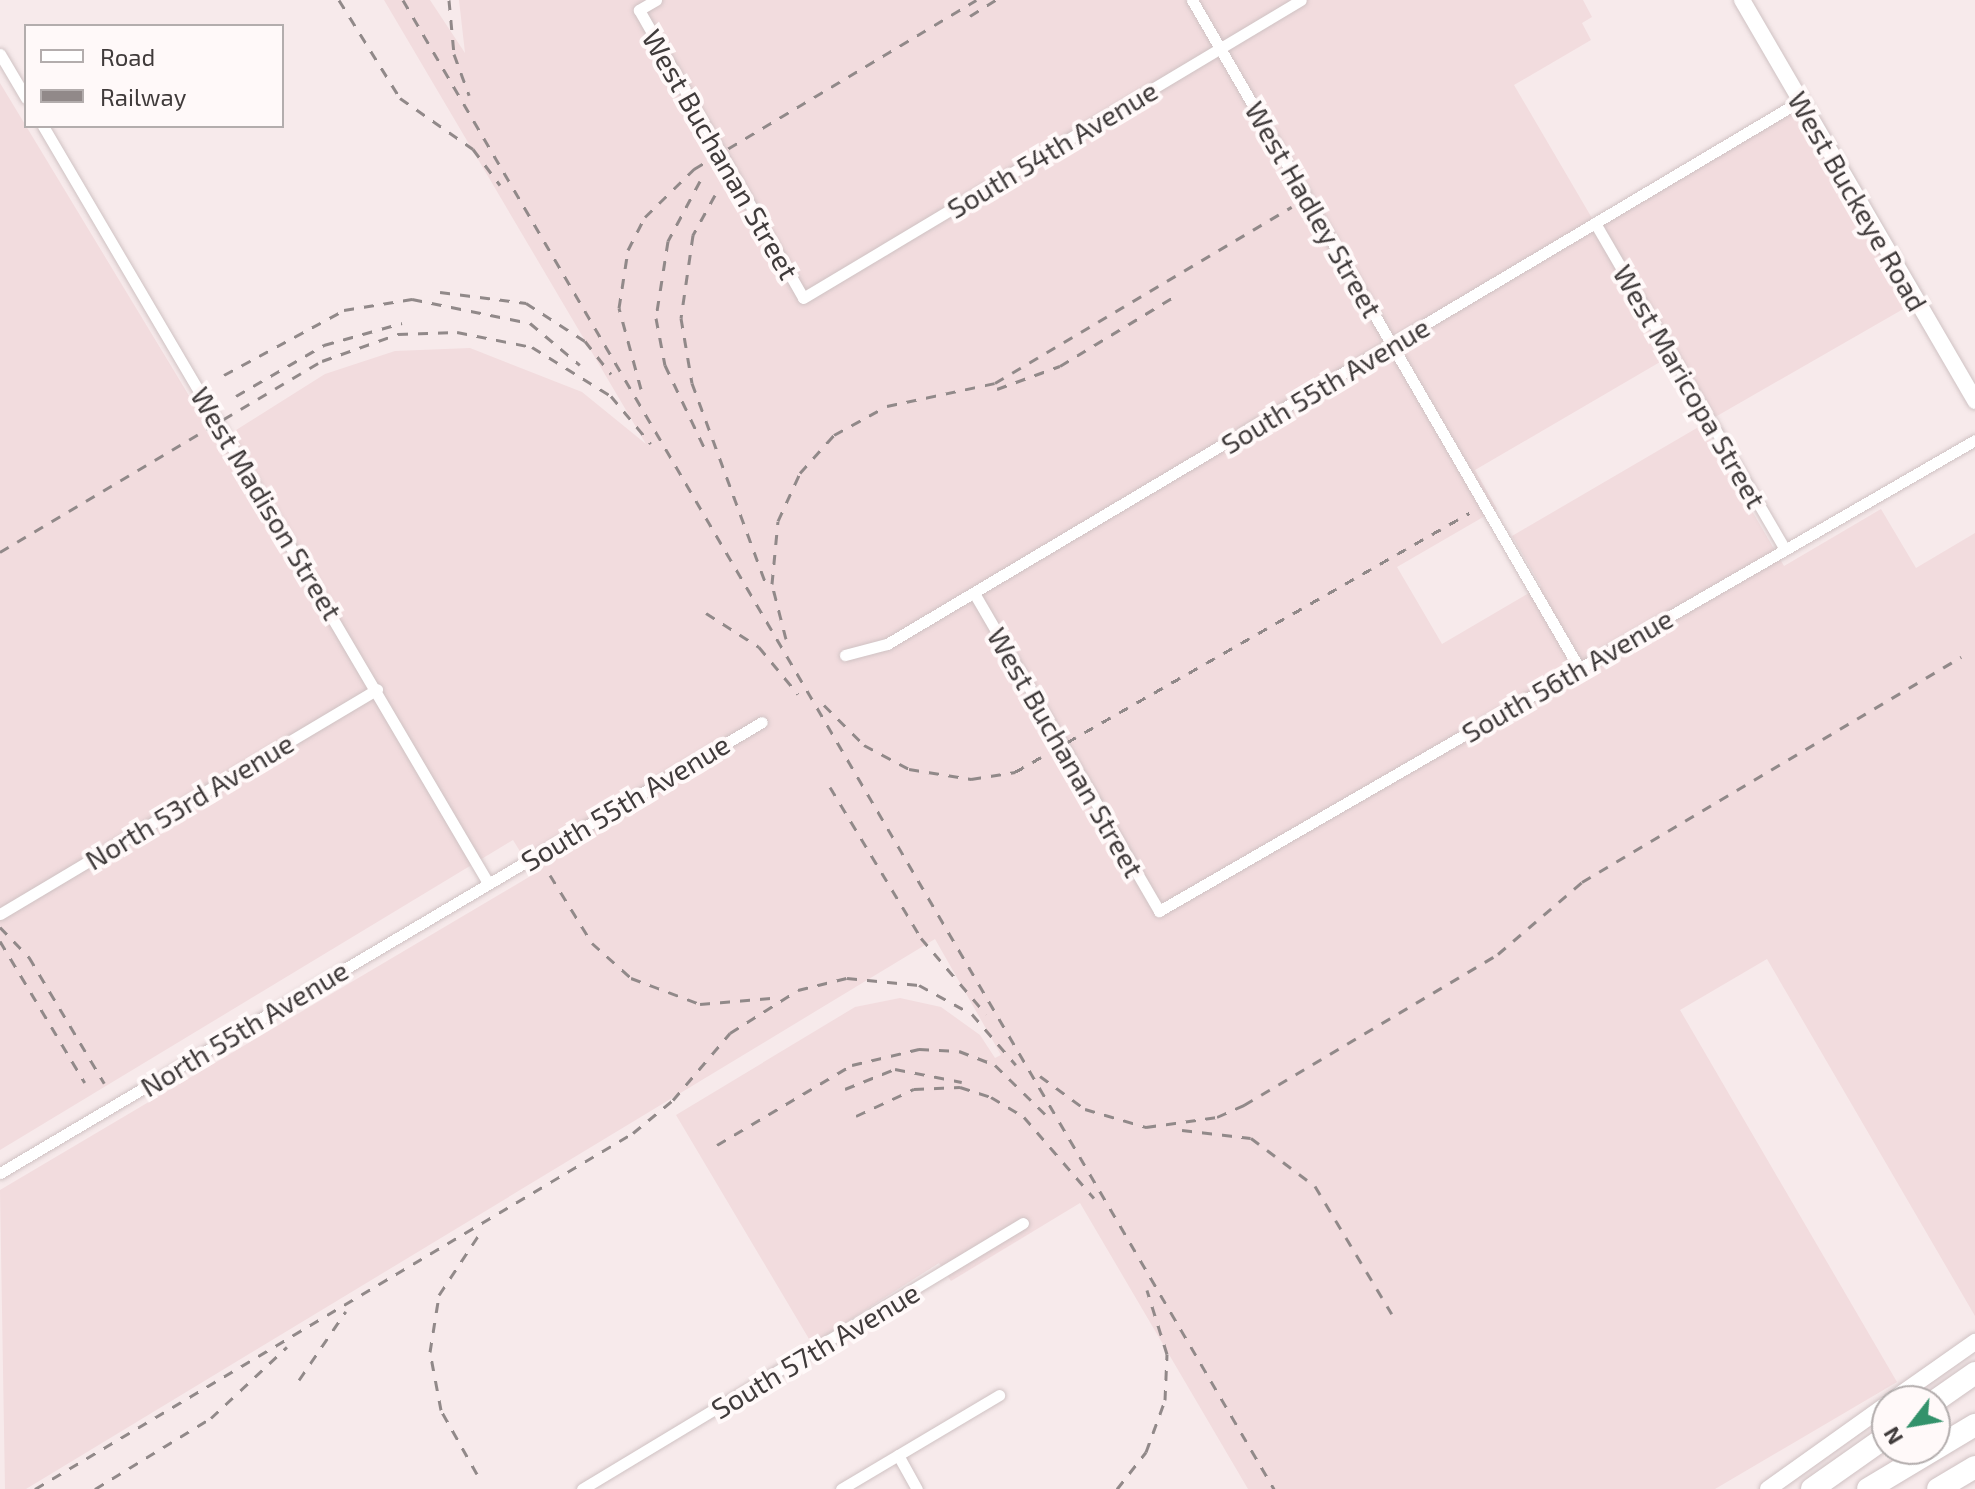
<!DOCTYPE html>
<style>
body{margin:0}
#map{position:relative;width:1975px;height:1489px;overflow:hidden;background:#f7eaeb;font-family:"Exo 2",sans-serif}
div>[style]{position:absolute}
.built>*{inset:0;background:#f2dcde}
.roads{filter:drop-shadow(0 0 2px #cfc2c3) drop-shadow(0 0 2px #cfc2c3)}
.minor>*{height:11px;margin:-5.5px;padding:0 5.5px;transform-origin:5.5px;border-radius:5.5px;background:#fff}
.secondary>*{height:16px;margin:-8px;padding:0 8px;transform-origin:8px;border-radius:8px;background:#fff}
.motorway>*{height:22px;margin:-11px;padding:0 11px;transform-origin:11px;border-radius:11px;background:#fff}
.rail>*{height:3px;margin-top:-1.5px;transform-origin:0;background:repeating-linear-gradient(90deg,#918989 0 10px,transparent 0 20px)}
span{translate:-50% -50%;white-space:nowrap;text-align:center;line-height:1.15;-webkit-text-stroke:8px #fff9f9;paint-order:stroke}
.street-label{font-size:28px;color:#403b3b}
.legend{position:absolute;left:24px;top:24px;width:260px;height:104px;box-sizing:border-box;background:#fff9f9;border:2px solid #b3adad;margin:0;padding:10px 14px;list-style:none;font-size:24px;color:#403b3b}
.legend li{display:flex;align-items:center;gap:16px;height:40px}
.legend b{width:40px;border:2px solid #b3adad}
.north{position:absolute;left:1871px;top:1385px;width:80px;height:80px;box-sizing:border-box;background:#fff9f9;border:2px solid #b3adad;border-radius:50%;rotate:239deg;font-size:22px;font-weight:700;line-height:32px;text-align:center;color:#403b3b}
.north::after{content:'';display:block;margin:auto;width:28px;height:36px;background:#33926b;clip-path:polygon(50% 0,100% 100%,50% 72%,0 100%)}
</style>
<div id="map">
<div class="built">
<div style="clip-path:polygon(384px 0,430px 0,465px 53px,459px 0,1583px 0,1592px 17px,1582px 23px,1591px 40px,1514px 85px,1596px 225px,1798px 107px,1912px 304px,1710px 420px,1672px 355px,1475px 470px,1497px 509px,1397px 567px,1442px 644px,1541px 586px,1512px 536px,1702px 425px,1784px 566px,1881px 509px,1916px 568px,1975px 533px,1975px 1316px,1767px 959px,1680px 1010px,1897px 1382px,1715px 1489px,1248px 1489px,1080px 1203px,951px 1281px,939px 1263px,812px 1344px,676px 1115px,855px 1007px,900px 998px,941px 1007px,980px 1035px,995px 1058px,1001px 1055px,935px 939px,26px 1489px,5px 1489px,0 1190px,534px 874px,513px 840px,0 1150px,0 83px,217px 442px,325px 374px,395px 351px,470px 348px,582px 392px,646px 444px)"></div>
</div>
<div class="roads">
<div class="minor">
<div style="left:656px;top:0;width:20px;rotate:150deg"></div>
<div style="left:639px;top:10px;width:331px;rotate:60.3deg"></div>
<div style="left:803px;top:298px;width:580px;rotate:-30.9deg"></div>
<div style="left:1192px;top:0;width:772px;rotate:59.91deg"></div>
<div style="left:0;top:54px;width:51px;rotate:59.4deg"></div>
<div style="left:43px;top:126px;width:878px;rotate:59.55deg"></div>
<div style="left:1595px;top:223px;width:377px;rotate:59.8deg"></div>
<div style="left:974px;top:593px;width:368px;rotate:59.8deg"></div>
<div style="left:1159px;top:911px;width:942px;rotate:-29.99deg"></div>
<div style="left:845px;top:655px;width:43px;rotate:-14.7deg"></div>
<div style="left:887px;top:644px;width:1062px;rotate:-30.74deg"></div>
<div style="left:0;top:914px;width:439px;rotate:-30.8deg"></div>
<div style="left:0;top:1173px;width:885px;rotate:-30.62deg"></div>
<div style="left:898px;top:1455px;width:39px;rotate:61deg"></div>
<div style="left:582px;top:1489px;width:515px;rotate:-31.1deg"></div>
<div style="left:841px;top:1489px;width:184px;rotate:-30.7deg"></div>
</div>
<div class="secondary">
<div style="left:1742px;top:0;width:464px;rotate:59.8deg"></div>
<div style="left:1891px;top:1401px;width:103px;rotate:-35.1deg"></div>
<div style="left:1768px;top:1489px;width:146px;rotate:-35.5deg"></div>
</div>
<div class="motorway">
<div style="left:1935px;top:1401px;width:49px;rotate:-35deg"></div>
<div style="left:1812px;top:1489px;width:92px;rotate:-35.2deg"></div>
<div style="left:1868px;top:1489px;width:125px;rotate:-30.9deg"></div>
<div style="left:1938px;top:1489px;width:43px;rotate:-30.7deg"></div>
</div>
</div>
<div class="rail">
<div style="left:339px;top:0;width:115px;rotate:58.1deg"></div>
<div style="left:400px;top:98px;width:89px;rotate:34.9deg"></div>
<div style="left:473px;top:149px;width:45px;rotate:53.1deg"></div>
<div style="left:403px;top:0;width:1725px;rotate:59.67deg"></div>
<div style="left:449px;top:0;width:54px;rotate:84.7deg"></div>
<div style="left:454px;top:54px;width:44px;rotate:69.9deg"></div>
<div style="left:970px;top:16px;width:31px;rotate:-32deg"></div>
<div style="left:700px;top:181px;width:68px;rotate:118.1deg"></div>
<div style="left:668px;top:241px;width:78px;rotate:98.9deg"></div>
<div style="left:656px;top:318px;width:48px;rotate:79.2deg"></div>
<div style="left:665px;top:365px;width:91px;rotate:64.6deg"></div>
<div style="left:715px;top:195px;width:46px;rotate:118.8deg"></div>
<div style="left:693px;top:235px;width:84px;rotate:98.2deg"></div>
<div style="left:681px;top:318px;width:66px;rotate:80.4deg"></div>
<div style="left:692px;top:383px;width:217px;rotate:69.8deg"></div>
<div style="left:440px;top:292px;width:87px;rotate:7.3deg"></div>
<div style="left:526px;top:303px;width:70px;rotate:32.8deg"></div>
<div style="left:585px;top:341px;width:42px;rotate:51.8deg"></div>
<div style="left:224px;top:375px;width:136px;rotate:-28.4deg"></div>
<div style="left:344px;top:310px;width:69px;rotate:-9.2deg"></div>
<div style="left:412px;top:299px;width:120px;rotate:11.5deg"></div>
<div style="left:530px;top:323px;width:65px;rotate:40deg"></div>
<div style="left:641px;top:389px;width:84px;rotate:-105.2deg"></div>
<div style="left:619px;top:308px;width:59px;rotate:-81.2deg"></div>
<div style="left:628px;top:250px;width:37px;rotate:-63deg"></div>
<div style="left:645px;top:217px;width:69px;rotate:-44.4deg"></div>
<div style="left:694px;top:169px;width:329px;rotate:-30.9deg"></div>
<div style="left:997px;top:389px;width:67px;rotate:-20.1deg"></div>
<div style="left:1060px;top:366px;width:131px;rotate:-31.3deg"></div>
<div style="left:236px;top:396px;width:102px;rotate:-30.1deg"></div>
<div style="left:324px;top:345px;width:81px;rotate:-15.8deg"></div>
<div style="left:0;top:552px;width:374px;rotate:-30.7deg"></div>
<div style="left:322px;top:361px;width:81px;rotate:-19.6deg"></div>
<div style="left:398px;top:334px;width:59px;rotate:-1.9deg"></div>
<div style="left:457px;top:332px;width:76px;rotate:11.3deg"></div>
<div style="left:532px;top:347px;width:93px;rotate:31.8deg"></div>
<div style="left:611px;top:396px;width:62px;rotate:50.2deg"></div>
<div style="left:706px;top:613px;width:63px;rotate:32.7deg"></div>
<div style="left:759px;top:647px;width:61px;rotate:50.3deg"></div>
<div style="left:786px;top:639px;width:57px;rotate:-104.3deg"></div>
<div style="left:772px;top:584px;width:63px;rotate:-84.6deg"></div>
<div style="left:778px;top:521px;width:53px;rotate:-65.4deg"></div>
<div style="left:800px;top:473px;width:51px;rotate:-48.2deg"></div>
<div style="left:834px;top:435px;width:60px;rotate:-28.7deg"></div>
<div style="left:887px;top:406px;width:110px;rotate:-12deg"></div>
<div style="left:995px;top:383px;width:345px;rotate:-30.7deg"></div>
<div style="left:824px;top:705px;width:57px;rotate:45deg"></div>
<div style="left:864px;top:745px;width:51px;rotate:28.1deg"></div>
<div style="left:909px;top:769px;width:63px;rotate:9.2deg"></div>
<div style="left:971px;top:779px;width:45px;rotate:-9deg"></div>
<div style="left:1015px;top:772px;width:523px;rotate:-29.7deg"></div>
<div style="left:830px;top:787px;width:176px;rotate:58.9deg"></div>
<div style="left:921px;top:938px;width:100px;rotate:49.5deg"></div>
<div style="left:550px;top:875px;width:80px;rotate:58.3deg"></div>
<div style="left:592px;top:943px;width:52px;rotate:41.9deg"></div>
<div style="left:631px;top:978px;width:74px;rotate:20.6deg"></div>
<div style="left:700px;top:1004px;width:71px;rotate:-4.8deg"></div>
<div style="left:0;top:927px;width:42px;rotate:46deg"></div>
<div style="left:29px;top:957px;width:147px;rotate:59.2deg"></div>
<div style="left:0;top:941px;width:165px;rotate:59.1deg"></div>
<div style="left:1040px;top:1076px;width:56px;rotate:36.3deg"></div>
<div style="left:1085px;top:1109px;width:64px;rotate:16.4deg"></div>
<div style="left:1146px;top:1127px;width:72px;rotate:-8deg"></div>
<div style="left:1217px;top:1117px;width:30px;rotate:-24deg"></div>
<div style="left:1244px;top:1105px;width:295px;rotate:-30.7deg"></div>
<div style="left:1498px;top:954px;width:111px;rotate:-40.6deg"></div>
<div style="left:1582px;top:882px;width:441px;rotate:-30.7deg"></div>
<div style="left:845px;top:1089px;width:54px;rotate:-21.8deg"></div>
<div style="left:895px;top:1069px;width:68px;rotate:11deg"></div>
<div style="left:856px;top:1116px;width:64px;rotate:-25deg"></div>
<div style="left:914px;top:1089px;width:46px;rotate:-2.5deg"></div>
<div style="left:960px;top:1087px;width:33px;rotate:18deg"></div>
<div style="left:991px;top:1097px;width:39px;rotate:31deg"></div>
<div style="left:1024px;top:1117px;width:107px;rotate:49.2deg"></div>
<div style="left:1182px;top:1130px;width:69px;rotate:6.6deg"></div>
<div style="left:1251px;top:1138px;width:80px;rotate:36.9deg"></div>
<div style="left:1315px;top:1186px;width:149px;rotate:59deg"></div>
<div style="left:717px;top:1145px;width:157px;rotate:-30.7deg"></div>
<div style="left:852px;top:1065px;width:69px;rotate:-13.4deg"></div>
<div style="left:919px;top:1049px;width:40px;rotate:2.9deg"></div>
<div style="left:959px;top:1051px;width:39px;rotate:21deg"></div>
<div style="left:995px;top:1065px;width:70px;rotate:44.4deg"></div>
<div style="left:299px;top:1380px;width:83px;rotate:-55.7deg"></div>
<div style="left:477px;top:1474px;width:73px;rotate:-119.4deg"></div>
<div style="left:441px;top:1410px;width:59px;rotate:-100.7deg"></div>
<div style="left:430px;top:1352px;width:58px;rotate:-81deg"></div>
<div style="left:439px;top:1295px;width:78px;rotate:-56.5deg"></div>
<div style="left:35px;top:1489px;width:696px;rotate:-30.77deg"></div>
<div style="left:633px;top:1133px;width:52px;rotate:-39.5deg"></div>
<div style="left:673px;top:1100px;width:88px;rotate:-49.6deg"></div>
<div style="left:730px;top:1033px;width:80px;rotate:-32.3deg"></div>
<div style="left:798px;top:990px;width:50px;rotate:-13.8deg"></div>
<div style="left:847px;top:978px;width:72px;rotate:5.6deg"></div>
<div style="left:919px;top:985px;width:60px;rotate:28.7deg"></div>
<div style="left:972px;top:1014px;width:67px;rotate:49.2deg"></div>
<div style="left:95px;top:1489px;width:136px;rotate:-31.5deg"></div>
<div style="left:211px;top:1418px;width:104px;rotate:-43.1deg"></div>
<div style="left:1117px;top:1489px;width:47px;rotate:-51.9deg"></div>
<div style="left:1146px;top:1452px;width:55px;rotate:-69.9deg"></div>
<div style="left:1165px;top:1400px;width:46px;rotate:-87.5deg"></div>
<div style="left:1167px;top:1354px;width:67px;rotate:-107.4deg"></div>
</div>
<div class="street-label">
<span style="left:1052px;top:149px;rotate:-31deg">South 54th Avenue</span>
<span style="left:721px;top:154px;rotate:60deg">West Buchanan Street</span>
<span style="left:1858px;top:201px;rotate:60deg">West Buckeye Road</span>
<span style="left:1314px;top:209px;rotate:60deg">West Hadley Street</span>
<span style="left:1325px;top:385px;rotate:-31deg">South 55th Avenue</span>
<span style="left:1690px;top:386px;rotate:60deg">West Maricopa Street</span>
<span style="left:267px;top:503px;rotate:59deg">West Madison Street</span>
<span style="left:1567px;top:675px;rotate:-30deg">South 56th Avenue</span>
<span style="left:1066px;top:752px;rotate:60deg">West Buchanan Street</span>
<span style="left:189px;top:801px;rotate:-31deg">North 53rd Avenue</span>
<span style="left:625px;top:802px;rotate:-31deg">South 55th Avenue</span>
<span style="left:244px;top:1028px;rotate:-31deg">North 55th Avenue</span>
<span style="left:815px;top:1350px;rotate:-31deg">South 57th Avenue</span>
</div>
<ul class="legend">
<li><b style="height:10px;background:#fff"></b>Road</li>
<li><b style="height:10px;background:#918989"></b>Railway</li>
</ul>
<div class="north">N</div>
</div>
